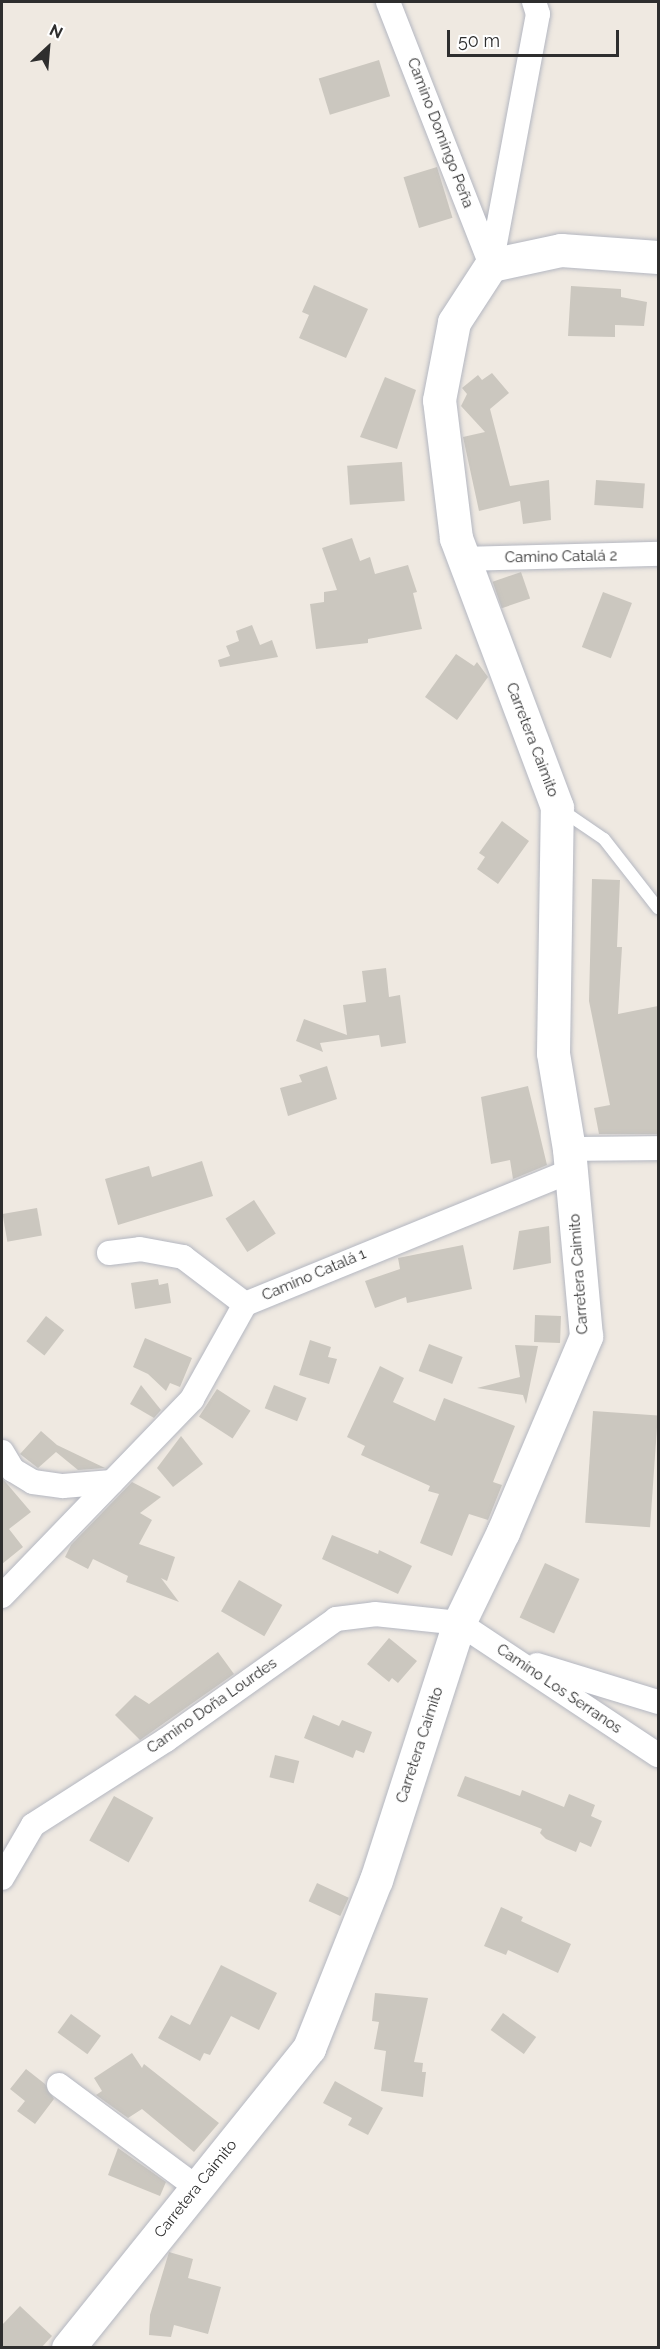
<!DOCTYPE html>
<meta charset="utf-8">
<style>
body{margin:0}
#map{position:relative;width:660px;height:2349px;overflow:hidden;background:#efe9e1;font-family:Raleway,sans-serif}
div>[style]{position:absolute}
.building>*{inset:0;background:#cbc7bf;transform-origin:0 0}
.roads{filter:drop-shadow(0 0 2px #b4b7c1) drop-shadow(0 0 2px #b4b7c1)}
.lane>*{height:12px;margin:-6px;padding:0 6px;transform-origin:6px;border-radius:6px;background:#fff}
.street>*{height:24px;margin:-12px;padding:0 12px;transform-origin:12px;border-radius:12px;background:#fff}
.secondary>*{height:33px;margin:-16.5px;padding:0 16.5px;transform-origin:16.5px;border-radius:16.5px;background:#fff}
span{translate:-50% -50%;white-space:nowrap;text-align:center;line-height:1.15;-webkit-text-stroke:4.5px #fff;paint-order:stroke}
.street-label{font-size:15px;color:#2e2e2e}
.frame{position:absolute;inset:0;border:3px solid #2e2e2e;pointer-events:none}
.north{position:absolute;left:18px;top:18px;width:60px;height:60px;-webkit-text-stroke:4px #fff;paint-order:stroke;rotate:26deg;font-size:16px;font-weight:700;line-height:24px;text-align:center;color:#2e2e2e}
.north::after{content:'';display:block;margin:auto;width:21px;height:27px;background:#2e2e2e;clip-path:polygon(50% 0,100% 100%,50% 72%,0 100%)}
.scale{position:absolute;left:447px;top:30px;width:172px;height:27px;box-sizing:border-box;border:3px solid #2e2e2e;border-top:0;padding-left:8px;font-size:18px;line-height:21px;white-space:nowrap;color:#2e2e2e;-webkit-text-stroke:4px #fff;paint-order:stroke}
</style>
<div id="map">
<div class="building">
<div style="left:379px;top:60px;width:38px;height:63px;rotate:73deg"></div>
<div style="left:437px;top:167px;width:53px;height:35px;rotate:73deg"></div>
<div style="clip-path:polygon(314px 285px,368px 309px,346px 358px,299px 338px,309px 315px,302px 312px)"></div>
<div style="clip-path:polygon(571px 286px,621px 289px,621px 297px,647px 302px,644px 326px,615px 325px,615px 337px,568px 336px)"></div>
<div style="clip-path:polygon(492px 373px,509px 393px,490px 409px,510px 486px,549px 480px,551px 520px,523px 524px,520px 501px,479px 511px,463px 437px,485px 432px,461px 406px,467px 394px,462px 388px,478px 375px,482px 380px)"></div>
<div style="clip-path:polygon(385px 377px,416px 390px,397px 449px,360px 437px)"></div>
<div style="left:402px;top:462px;width:39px;height:55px;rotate:86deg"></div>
<div style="left:596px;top:480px;width:49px;height:25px;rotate:4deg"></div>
<div style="clip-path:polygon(352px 538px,360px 561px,370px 557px,375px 574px,408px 565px,417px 592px,413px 593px,422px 629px,368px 639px,368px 643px,316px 649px,310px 604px,324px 602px,324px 592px,337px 590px,322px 548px)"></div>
<div style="left:521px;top:572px;width:28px;height:30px;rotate:71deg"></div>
<div style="left:603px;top:592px;width:31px;height:59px;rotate:21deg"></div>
<div style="clip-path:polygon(252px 625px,260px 645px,272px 640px,278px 657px,220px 667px,218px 660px,230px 656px,226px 646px,239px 641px,236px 631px)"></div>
<div style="clip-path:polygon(456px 654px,474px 666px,477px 662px,488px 677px,457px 720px,425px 697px)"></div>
<div style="clip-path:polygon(502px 821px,529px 841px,498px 884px,477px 869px,485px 857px,479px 853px)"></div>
<div style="clip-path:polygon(592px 879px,620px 880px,617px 947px,622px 947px,618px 1014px,658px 1006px,658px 1134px,599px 1134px,594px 1108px,610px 1105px,589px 1001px)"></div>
<div style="clip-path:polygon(386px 968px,389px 997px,400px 995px,406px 1043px,381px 1047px,379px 1035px,320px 1043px,323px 1052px,296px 1041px,304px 1019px,347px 1035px,343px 1005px,366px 1002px,362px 971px)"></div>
<div style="clip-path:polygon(327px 1066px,337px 1099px,288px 1116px,280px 1088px,302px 1082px,299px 1075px)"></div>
<div style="clip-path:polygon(528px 1086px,547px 1165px,513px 1179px,510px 1160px,491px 1164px,481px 1097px)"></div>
<div style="clip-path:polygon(202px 1161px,213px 1196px,118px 1225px,105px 1179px,149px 1166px,152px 1177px)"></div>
<div style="left:254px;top:1200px;width:40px;height:34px;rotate:57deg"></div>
<div style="left:37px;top:1208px;width:28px;height:35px;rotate:80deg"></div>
<div style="clip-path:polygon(549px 1226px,551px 1263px,513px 1270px,519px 1231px)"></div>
<div style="clip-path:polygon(463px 1245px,472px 1289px,407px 1303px,406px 1297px,375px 1308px,365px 1281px,400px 1269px,398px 1258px)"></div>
<div style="clip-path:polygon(158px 1279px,159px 1285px,168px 1283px,171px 1303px,135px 1309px,131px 1283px)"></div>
<div style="left:535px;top:1315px;width:26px;height:27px;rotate:2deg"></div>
<div style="left:46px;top:1316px;width:23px;height:32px;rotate:38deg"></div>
<div style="clip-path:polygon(145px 1338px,192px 1358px,180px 1387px,170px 1383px,166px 1391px,148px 1374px,133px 1367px)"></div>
<div style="clip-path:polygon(310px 1340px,331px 1347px,328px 1357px,337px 1359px,329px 1384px,299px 1375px)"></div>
<div style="left:429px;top:1344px;width:36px;height:29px;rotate:21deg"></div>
<div style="clip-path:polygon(515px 1345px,538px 1346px,526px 1404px,523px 1395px,477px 1388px,520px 1377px)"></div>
<div style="clip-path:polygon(380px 1366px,404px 1378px,393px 1402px,435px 1421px,444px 1398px,515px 1426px,493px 1482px,502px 1485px,488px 1520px,469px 1514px,452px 1556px,420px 1543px,439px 1494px,428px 1491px,430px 1486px,361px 1455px,365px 1446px,347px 1437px)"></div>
<div style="clip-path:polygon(141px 1385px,161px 1410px,154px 1418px,130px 1404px)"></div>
<div style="left:274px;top:1385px;width:35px;height:25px;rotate:22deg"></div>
<div style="left:217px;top:1389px;width:40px;height:33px;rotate:33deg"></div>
<div style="left:593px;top:1411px;width:65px;height:112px;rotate:4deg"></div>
<div style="clip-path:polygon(41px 1431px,57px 1445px,105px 1468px,78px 1470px,56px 1452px,38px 1468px,20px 1454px)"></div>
<div style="clip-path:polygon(181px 1436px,203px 1464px,173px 1487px,157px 1468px)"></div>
<div style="clip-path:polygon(2px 1478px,31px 1512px,9px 1529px,23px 1547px,2px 1564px)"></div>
<div style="clip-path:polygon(132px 1482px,161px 1497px,140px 1513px,152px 1520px,139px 1544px,175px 1557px,167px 1581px,161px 1578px,179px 1602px,126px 1582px,128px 1576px,93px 1559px,88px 1569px,65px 1557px,71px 1545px)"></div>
<div style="clip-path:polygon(332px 1535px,378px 1554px,379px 1550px,412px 1566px,398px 1594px,322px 1559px)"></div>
<div style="left:545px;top:1563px;width:38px;height:60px;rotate:25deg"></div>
<div style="left:239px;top:1580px;width:50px;height:36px;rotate:30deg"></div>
<div style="clip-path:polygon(389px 1638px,417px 1661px,398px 1683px,392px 1678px,389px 1682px,367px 1664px)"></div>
<div style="clip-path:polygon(218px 1652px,234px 1674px,140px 1740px,115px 1715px,135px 1695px,149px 1704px)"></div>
<div style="clip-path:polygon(313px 1715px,339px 1726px,342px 1720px,372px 1732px,364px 1753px,356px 1750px,353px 1758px,304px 1738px)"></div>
<div style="left:275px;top:1755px;width:25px;height:23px;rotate:14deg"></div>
<div style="clip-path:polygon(465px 1776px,520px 1796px,522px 1790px,564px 1807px,569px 1794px,595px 1805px,591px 1816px,602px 1821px,591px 1847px,580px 1842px,576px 1852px,546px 1839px,540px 1833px,542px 1829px,457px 1796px)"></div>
<div style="left:114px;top:1796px;width:45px;height:51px;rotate:29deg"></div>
<div style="left:317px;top:1883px;width:35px;height:20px;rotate:25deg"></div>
<div style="clip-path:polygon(501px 1907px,523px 1917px,521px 1921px,571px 1944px,558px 1973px,508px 1950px,506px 1955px,484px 1946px)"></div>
<div style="clip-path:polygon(221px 1965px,277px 1993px,259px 2030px,231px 2016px,210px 2055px,204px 2053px,200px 2061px,158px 2038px,171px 2015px,190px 2025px)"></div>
<div style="clip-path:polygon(375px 1993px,428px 1998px,414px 2062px,423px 2063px,422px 2072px,426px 2072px,423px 2097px,381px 2091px,386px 2051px,374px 2049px,379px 2022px,372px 2021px)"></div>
<div style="left:503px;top:2013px;width:41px;height:21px;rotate:36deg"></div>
<div style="left:71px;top:2014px;width:37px;height:23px;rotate:36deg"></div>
<div style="clip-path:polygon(132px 2053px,142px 2068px,144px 2064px,219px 2123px,194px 2152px,142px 2109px,128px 2118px,96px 2095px,102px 2091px,94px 2078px)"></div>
<div style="clip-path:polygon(26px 2069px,45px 2084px,54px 2099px,35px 2124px,17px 2111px,25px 2101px,10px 2089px)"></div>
<div style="clip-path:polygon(335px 2081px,383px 2108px,368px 2135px,348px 2125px,352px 2118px,323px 2103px)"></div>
<div style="clip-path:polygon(118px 2148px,166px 2182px,160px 2196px,108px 2175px)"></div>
<div style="clip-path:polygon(169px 2252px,193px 2259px,188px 2278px,221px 2287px,208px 2334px,174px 2325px,171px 2337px,149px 2335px,150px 2315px)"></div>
<div style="clip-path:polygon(20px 2306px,52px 2336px,41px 2348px,2px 2348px,2px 2325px)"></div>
</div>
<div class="roads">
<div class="lane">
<div style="left:560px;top:809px;width:53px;rotate:34.3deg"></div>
<div style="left:604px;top:839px;width:88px;rotate:52deg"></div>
</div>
<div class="street">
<div style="left:388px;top:2px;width:282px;rotate:68.6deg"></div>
<div style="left:491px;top:265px;width:255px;rotate:-79.4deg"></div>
<div style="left:538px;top:14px;width:13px;rotate:-108deg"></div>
<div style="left:464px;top:559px;width:194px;rotate:-1.5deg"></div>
<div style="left:569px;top:1149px;width:89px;rotate:-0.6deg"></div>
<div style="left:109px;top:1253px;width:31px;rotate:-7deg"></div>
<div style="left:140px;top:1249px;width:44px;rotate:10.5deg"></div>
<div style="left:183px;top:1257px;width:78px;rotate:37.2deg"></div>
<div style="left:2px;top:1452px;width:21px;rotate:59deg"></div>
<div style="left:13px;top:1470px;width:23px;rotate:31deg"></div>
<div style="left:33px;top:1482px;width:30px;rotate:8deg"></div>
<div style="left:63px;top:1486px;width:49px;rotate:-4.7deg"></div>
<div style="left:2px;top:1596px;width:274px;rotate:-46deg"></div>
<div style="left:192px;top:1399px;width:109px;rotate:-60.8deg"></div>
<div style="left:245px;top:1304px;width:352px;rotate:-22.2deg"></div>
<div style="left:537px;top:1665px;width:127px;rotate:17deg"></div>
<div style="left:2px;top:1878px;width:61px;rotate:-59.7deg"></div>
<div style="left:33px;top:1825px;width:158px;rotate:-32.6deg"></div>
<div style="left:166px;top:1740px;width:209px;rotate:-35.4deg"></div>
<div style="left:336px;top:1619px;width:39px;rotate:-7deg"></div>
<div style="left:375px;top:1614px;width:84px;rotate:6.1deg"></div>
<div style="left:459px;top:1623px;width:239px;rotate:33.6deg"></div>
<div style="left:59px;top:2085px;width:171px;rotate:36.7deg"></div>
</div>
<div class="secondary">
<div style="left:68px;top:2348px;width:385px;rotate:-51.2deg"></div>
<div style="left:309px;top:2048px;width:181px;rotate:-68.3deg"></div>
<div style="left:376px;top:1880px;width:270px;rotate:-72.1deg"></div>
<div style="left:459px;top:1623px;width:101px;rotate:-64.2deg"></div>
<div style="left:503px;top:1532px;width:213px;rotate:-67deg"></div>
<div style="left:586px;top:1336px;width:188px;rotate:-95.2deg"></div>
<div style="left:569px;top:1149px;width:97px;rotate:-99.5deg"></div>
<div style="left:553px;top:1053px;width:246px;rotate:-89.1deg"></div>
<div style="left:557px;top:807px;width:287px;rotate:-110.6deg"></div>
<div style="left:456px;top:538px;width:139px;rotate:-97deg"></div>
<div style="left:439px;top:400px;width:79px;rotate:-79.1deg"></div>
<div style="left:454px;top:322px;width:68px;rotate:-57deg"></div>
<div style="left:491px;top:265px;width:72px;rotate:-12.1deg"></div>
<div style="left:561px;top:250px;width:97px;rotate:4.1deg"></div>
</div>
</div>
<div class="street-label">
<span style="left:440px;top:133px;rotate:69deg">Camino Domingo Peña</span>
<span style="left:561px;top:557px;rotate:-1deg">Camino Catalá 2</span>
<span style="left:532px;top:740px;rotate:69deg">Carretera Caimito</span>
<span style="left:579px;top:1274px;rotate:-94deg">Carretera Caimito</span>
<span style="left:314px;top:1275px;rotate:-23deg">Camino Catalá 1</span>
<span style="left:559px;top:1689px;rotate:34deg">Camino Los Serranos</span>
<span style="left:212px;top:1706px;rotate:-35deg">Camino Doña Lourdes</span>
<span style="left:420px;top:1745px;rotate:-72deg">Carretera Caimito</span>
<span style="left:196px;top:2189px;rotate:-51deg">Carretera Caimito</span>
</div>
<div class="frame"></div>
<div class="north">N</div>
<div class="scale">50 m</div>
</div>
